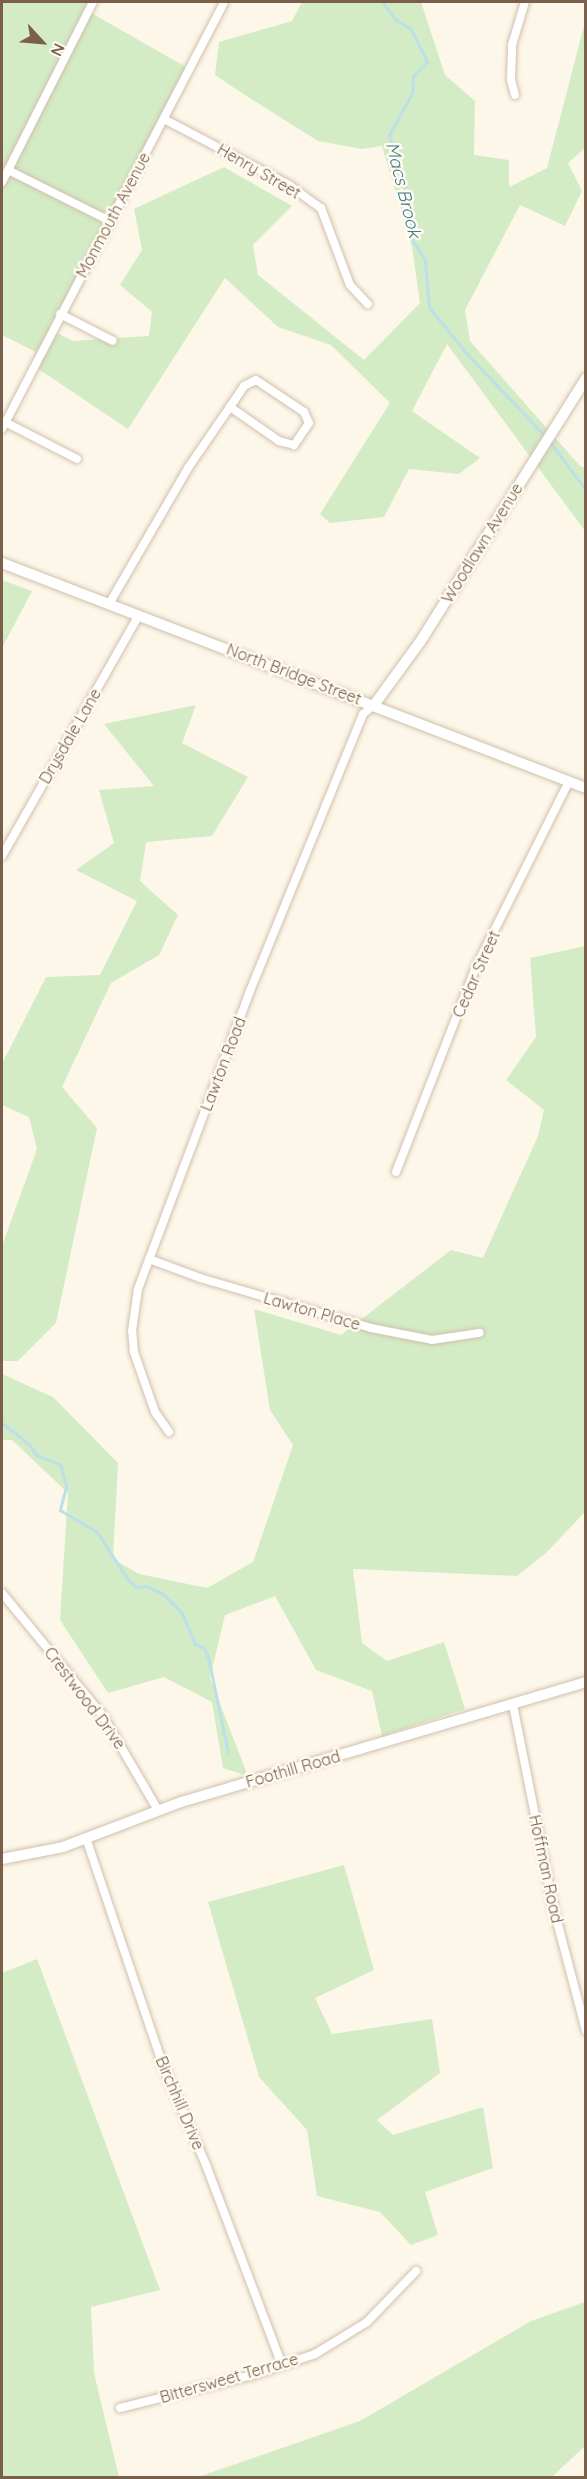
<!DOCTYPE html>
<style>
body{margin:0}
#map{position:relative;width:587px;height:2479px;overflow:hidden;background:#fdf7e9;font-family:Quicksand,sans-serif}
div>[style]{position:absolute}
.green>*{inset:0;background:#d3ecc6}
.stream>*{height:3px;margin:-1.5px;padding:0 1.5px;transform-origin:1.5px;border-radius:1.5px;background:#bcdfe8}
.roads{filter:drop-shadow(0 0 2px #d1c0ae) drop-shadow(0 0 2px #d1c0ae)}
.minor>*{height:8px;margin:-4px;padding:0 4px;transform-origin:4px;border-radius:4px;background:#fff}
.tertiary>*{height:10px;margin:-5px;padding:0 5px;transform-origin:5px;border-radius:5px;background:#fff}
span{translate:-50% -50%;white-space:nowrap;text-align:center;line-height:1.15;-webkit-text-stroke:5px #fffbf1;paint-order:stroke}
.street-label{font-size:16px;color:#7a5f4b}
.water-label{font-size:18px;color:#437b8e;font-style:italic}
.frame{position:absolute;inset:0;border:3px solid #7a5f4b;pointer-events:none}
.north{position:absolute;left:12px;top:12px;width:60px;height:60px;-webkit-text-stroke:4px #fffbf1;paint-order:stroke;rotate:116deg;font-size:16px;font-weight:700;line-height:24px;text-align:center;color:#7a5f4b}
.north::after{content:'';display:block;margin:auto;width:21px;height:27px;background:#7a5f4b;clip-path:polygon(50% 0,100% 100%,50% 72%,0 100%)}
</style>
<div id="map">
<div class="green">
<div style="clip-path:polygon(2px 2px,90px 2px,86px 10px,186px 67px,49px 329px,73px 341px,149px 336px,152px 312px,120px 285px,142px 250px,134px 209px,224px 167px,292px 206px,253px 245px,258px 275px,364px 360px,420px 303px,412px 247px,382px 146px,362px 149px,318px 141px,248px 97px,215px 75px,219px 42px,292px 21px,302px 2px,421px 2px,445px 75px,475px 101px,474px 155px,509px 160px,509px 187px,547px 168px,585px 22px,585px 148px,568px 163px,582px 191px,565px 226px,520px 205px,465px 310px,470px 341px,581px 467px,585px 467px,585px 531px,447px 344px,412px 411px,480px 458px,459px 474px,409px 469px,384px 517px,330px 523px,320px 514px,390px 403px,331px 345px,278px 327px,225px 278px,128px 429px,31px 364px,36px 352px,2px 335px)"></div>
<div style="clip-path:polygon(2px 580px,32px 591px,2px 648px)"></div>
<div style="clip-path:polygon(196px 705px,182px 743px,248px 777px,212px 836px,146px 842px,140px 881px,178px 915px,159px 955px,111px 983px,62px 1087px,97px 1128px,56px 1323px,18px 1361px,2px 1361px,2px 1246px,37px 1149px,29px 1117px,2px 1105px,2px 1064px,46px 977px,100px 975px,137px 901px,76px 870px,114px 843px,99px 790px,154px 786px,104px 724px)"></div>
<div style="clip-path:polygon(585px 946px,585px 1512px,546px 1553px,517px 1576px,353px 1569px,362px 1643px,387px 1661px,444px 1642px,465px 1709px,382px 1736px,372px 1691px,316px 1670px,275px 1596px,225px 1615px,210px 1678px,248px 1776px,223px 1768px,212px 1702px,164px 1677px,108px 1693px,60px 1620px,68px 1493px,12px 1440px,2px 1440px,2px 1374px,53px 1397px,118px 1463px,113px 1559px,139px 1574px,207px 1588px,253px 1562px,293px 1445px,270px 1410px,254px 1309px,341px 1335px,451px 1250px,483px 1258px,538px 1136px,544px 1110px,506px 1080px,536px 1037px,530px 958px)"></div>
<div style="clip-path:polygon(344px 1865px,374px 1970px,315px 1998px,332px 2034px,432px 2019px,440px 2073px,377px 2120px,393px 2135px,483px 2107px,493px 2168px,425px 2192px,438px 2235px,411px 2245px,380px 2212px,317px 2196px,307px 2130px,259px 2077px,208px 1902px)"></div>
<div style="clip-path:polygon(37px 1959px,160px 2290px,91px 2307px,94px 2373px,119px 2477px,2px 2477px,2px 1973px)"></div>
<div style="clip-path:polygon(585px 2302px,585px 2446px,552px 2477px,198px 2477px,360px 2421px,531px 2321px)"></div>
</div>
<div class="stream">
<div style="left:382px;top:2px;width:23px;rotate:52deg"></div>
<div style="left:396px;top:20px;width:16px;rotate:30deg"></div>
<div style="left:410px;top:28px;width:38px;rotate:63deg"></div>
<div style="left:427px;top:62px;width:20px;rotate:135deg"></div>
<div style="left:413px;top:76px;width:17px;rotate:93deg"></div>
<div style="left:412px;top:93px;width:48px;rotate:118.7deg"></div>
<div style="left:389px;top:135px;width:66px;rotate:72.4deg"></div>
<div style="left:409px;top:198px;width:38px;rotate:88deg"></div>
<div style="left:410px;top:236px;width:28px;rotate:58deg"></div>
<div style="left:425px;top:260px;width:47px;rotate:85.1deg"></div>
<div style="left:429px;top:307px;width:62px;rotate:50.9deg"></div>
<div style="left:468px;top:355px;width:108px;rotate:46.5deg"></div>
<div style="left:552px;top:445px;width:56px;rotate:52.9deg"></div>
<div style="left:2px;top:1423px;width:34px;rotate:38deg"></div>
<div style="left:29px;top:1444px;width:13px;rotate:58deg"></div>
<div style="left:36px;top:1455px;width:26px;rotate:21deg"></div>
<div style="left:60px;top:1464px;width:24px;rotate:75deg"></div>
<div style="left:66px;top:1487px;width:24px;rotate:105deg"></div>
<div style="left:60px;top:1510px;width:43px;rotate:30.7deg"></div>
<div style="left:97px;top:1532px;width:54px;rotate:57.2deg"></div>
<div style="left:126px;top:1577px;width:14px;rotate:45deg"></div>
<div style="left:136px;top:1587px;width:10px;rotate:-6deg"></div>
<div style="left:146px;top:1586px;width:19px;rotate:25deg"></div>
<div style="left:163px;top:1594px;width:27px;rotate:45deg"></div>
<div style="left:182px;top:1613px;width:34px;rotate:67deg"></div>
<div style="left:195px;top:1644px;width:10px;rotate:24deg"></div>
<div style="left:204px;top:1648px;width:10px;rotate:66deg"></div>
<div style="left:208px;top:1657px;width:98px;rotate:78.2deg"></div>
</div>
<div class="roads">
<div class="minor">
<div style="left:515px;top:95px;width:16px;rotate:-105deg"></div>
<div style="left:511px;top:80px;width:35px;rotate:-88deg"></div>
<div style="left:512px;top:45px;width:45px;rotate:-73.2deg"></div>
<div style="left:164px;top:119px;width:141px;rotate:27.8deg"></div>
<div style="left:289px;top:185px;width:39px;rotate:36deg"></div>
<div style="left:321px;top:208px;width:82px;rotate:69.4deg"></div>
<div style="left:350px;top:285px;width:26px;rotate:47deg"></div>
<div style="left:8px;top:170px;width:114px;rotate:26.6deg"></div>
<div style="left:2px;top:182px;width:202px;rotate:-63.2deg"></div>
<div style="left:60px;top:314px;width:59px;rotate:27deg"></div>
<div style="left:256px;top:380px;width:58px;rotate:33.7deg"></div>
<div style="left:304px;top:412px;width:12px;rotate:66deg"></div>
<div style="left:309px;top:423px;width:27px;rotate:124deg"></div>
<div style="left:294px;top:445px;width:16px;rotate:-165deg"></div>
<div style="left:279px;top:441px;width:60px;rotate:-145.2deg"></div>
<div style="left:230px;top:407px;width:25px;rotate:-56deg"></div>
<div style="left:244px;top:386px;width:13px;rotate:-27deg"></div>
<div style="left:5px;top:422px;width:81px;rotate:27.2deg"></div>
<div style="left:2px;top:429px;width:481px;rotate:-62.5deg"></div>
<div style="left:109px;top:604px;width:157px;rotate:-59.8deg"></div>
<div style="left:188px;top:468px;width:74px;rotate:-55.5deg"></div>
<div style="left:2px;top:856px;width:277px;rotate:-60.4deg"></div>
<div style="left:396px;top:1172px;width:220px;rotate:-68.7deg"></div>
<div style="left:476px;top:967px;width:208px;rotate:-63.4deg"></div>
<div style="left:149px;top:1259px;width:54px;rotate:20.4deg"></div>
<div style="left:200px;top:1278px;width:178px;rotate:16.3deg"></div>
<div style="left:371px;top:1328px;width:62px;rotate:11.1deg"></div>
<div style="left:432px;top:1340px;width:48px;rotate:-8.5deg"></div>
<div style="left:169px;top:1432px;width:24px;rotate:-125deg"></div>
<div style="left:155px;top:1412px;width:64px;rotate:-109.3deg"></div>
<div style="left:134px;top:1352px;width:21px;rotate:-95deg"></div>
<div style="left:132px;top:1331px;width:42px;rotate:-81.9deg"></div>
<div style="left:138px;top:1289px;width:318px;rotate:-69.4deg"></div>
<div style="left:250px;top:991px;width:299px;rotate:-67.8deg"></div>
<div style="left:363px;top:714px;width:14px;rotate:-39deg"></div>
<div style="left:2px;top:1593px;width:159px;rotate:50.6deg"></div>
<div style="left:103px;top:1716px;width:109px;rotate:59.7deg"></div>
<div style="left:513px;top:1705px;width:205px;rotate:78.7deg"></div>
<div style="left:553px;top:1906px;width:129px;rotate:75.2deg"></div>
<div style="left:86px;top:1838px;width:240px;rotate:71.3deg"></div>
<div style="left:163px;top:2065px;width:109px;rotate:66.7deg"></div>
<div style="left:206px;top:2165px;width:214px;rotate:69.2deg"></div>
<div style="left:120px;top:2408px;width:140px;rotate:-14deg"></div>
<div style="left:256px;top:2374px;width:62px;rotate:-18.7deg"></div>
<div style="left:315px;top:2354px;width:61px;rotate:-31.6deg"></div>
<div style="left:367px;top:2322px;width:71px;rotate:-46.1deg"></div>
</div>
<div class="tertiary">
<div style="left:2px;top:563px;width:626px;rotate:21.07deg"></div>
<div style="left:374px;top:705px;width:78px;rotate:-53.9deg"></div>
<div style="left:420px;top:642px;width:312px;rotate:-57.8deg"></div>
<div style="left:2px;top:1859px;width:62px;rotate:-11.1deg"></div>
<div style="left:63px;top:1847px;width:126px;rotate:-20.9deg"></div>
<div style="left:181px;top:1802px;width:422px;rotate:-16.5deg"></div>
</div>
</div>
<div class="street-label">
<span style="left:259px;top:171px;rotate:30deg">Henry Street</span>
<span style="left:113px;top:215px;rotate:-62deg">Monmouth Avenue</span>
<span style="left:482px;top:543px;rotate:-58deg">Woodlawn Avenue</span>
<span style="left:294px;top:674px;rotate:21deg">North Bridge Street</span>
<span style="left:70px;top:736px;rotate:-60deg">Drysdale Lane</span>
<span style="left:476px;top:974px;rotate:-66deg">Cedar Street</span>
<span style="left:223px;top:1064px;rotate:-69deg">Lawton Road</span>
<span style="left:312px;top:1311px;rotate:16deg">Lawton Place</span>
<span style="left:85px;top:1698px;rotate:53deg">Crestwood Drive</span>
<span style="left:293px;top:1769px;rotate:-16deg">Foothill Road</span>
<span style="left:546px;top:1869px;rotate:78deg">Hoffman Road</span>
<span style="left:180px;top:2103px;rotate:67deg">Birchhill Drive</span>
<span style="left:229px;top:2378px;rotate:-16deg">Bittersweet Terrace</span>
</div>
<div class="water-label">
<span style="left:403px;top:190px;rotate:76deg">Macs Brook</span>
</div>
<div class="frame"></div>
<div class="north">N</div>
</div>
